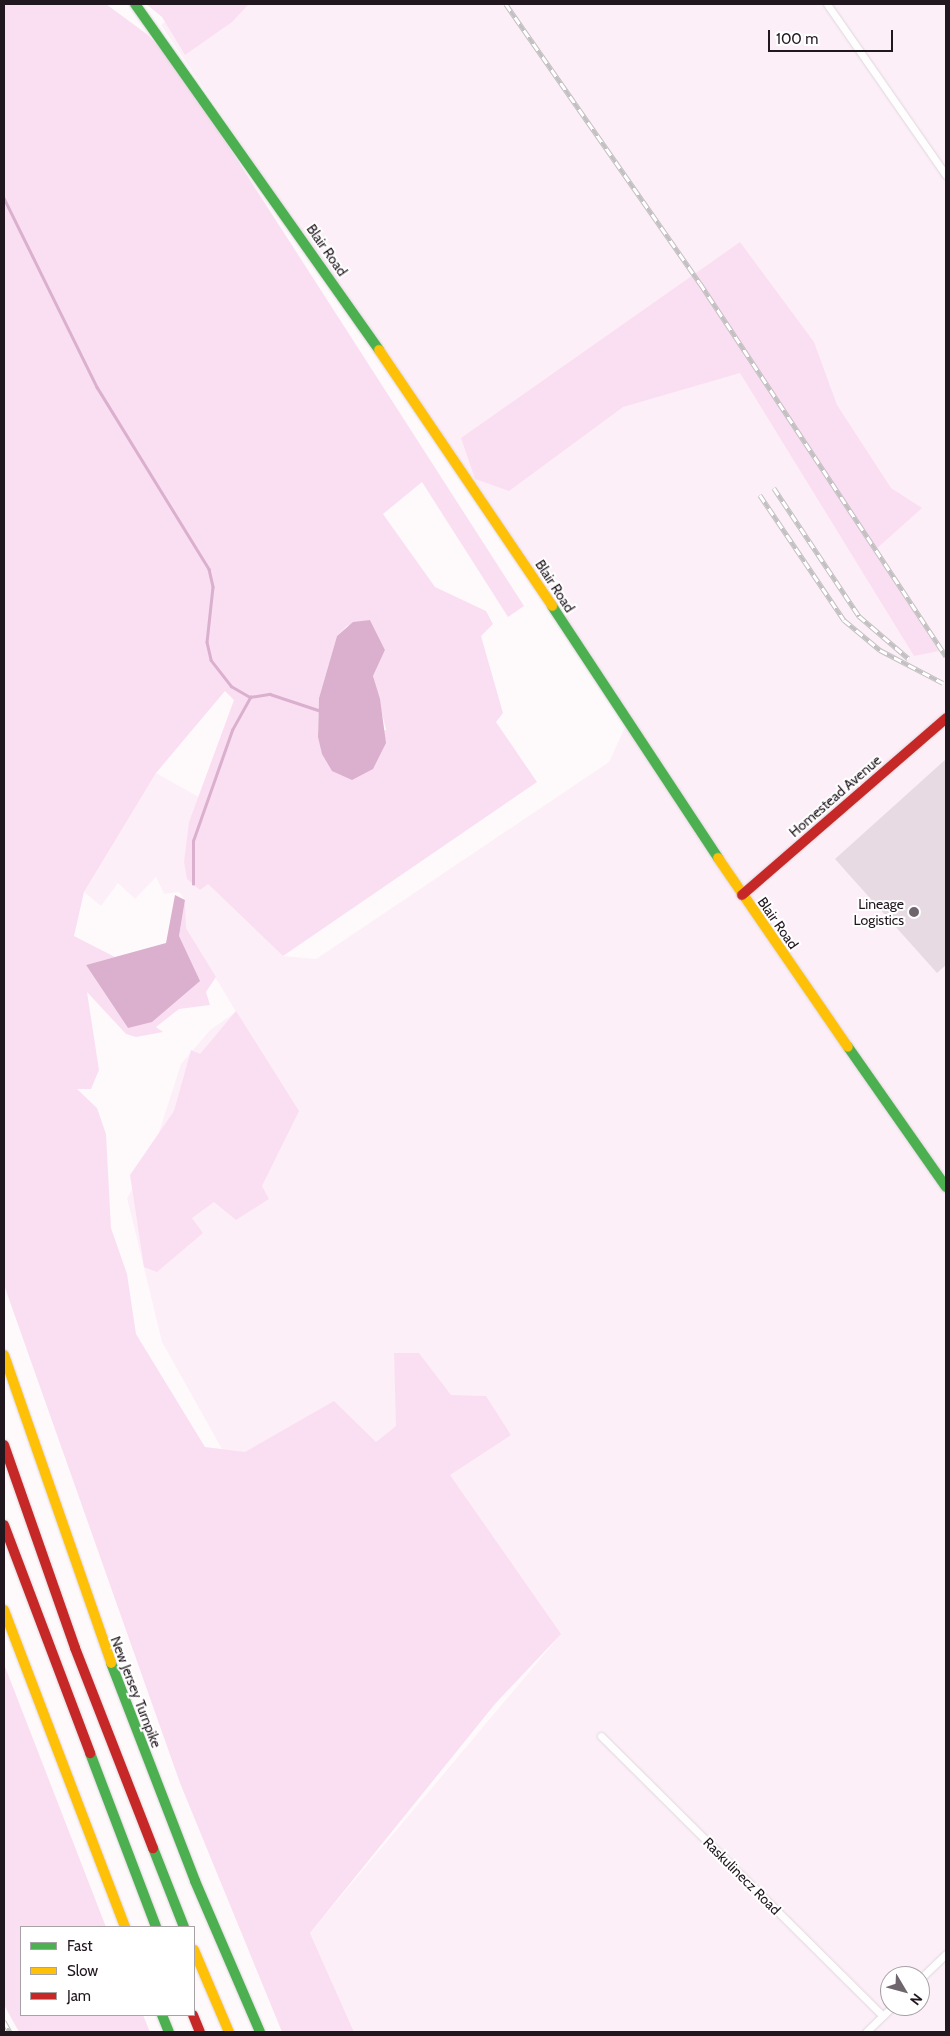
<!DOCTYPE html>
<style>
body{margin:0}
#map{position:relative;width:950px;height:2036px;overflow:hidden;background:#fefafc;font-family:Cabin,sans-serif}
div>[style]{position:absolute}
.built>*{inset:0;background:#fdeff8}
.green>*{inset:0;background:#fadff2}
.water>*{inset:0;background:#dab0ce}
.stream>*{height:2.5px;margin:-1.25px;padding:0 1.25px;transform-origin:1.25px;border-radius:1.25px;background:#dab0ce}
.building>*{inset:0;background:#e7dae3}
.roads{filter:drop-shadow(0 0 1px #ded7dc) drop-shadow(0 0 1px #ded7dc)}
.street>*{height:7px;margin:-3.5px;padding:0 3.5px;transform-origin:3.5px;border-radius:3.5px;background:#fffeff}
.fast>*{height:10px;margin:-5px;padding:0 5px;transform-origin:5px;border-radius:5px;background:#4caf50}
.slow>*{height:10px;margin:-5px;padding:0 5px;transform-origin:5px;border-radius:5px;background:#ffc107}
.jam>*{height:10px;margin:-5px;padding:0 5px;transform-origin:5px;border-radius:5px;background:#c62828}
.rail>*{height:4.5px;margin-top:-2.25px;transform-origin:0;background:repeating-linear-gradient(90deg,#fff 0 8px,#c2c0c1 0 16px);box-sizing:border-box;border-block:1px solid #c2c0c1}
.dots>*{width:14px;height:14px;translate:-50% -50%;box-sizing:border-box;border:2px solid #fff;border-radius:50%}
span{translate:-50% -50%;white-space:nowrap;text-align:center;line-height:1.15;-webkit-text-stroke:4px #fff;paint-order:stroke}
.street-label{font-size:14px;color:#21171e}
.poi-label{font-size:14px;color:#21171e}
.right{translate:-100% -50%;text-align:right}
.frame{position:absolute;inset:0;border:5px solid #21171e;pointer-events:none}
.legend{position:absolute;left:20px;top:1926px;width:175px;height:90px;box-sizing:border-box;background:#fff;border:1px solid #a6a2a5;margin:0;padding:6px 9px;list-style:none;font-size:15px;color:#21171e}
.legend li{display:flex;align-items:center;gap:10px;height:25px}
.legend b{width:25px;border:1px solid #a6a2a5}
.north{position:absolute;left:880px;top:1966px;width:50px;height:50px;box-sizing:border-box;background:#fff;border:1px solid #a6a2a5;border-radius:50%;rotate:127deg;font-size:14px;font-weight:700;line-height:20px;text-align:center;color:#21171e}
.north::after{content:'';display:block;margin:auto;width:18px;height:22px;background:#6e666c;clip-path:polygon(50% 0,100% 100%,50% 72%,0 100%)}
.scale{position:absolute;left:768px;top:30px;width:125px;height:22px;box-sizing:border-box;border:2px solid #21171e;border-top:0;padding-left:6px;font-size:15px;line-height:18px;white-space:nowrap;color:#21171e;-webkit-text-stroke:4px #fff;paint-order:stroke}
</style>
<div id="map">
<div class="built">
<div style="clip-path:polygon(evenodd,186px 4px,946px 4px,946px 2032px,354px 2032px,310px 1933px,561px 1634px,411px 1787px,162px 1342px,127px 1198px,150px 1160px,181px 1064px,210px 1030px,236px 1012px,186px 928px,185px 900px,179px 892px,164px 894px,156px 877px,135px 899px,118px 883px,101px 906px,84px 892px,156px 773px,199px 797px,189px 823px,208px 884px,283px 956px,316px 959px,609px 762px,626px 725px,414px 400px,161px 25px,186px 4px,890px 1976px,920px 1976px,920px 2006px,890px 2006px,890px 1976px)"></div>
</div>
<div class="green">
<div style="clip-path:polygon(evenodd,4px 4px,106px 4px,148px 35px,178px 68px,524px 606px,508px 617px,422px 482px,383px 514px,435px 587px,486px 611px,493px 624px,481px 636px,503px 713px,496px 722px,537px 782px,283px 956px,208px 884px,200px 890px,187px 879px,184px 862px,189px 822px,234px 700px,225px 691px,156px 773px,84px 892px,74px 936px,115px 957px,86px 965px,128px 1028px,179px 936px,185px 900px,186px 928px,216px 977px,206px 992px,210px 1005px,179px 1009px,156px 1027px,163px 1032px,136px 1037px,126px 1034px,87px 992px,99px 1070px,91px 1089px,77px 1089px,97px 1108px,106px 1134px,111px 1228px,127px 1274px,136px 1334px,205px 1447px,245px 1452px,334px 1401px,376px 1442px,396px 1426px,394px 1353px,419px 1353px,451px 1395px,486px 1396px,511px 1435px,450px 1475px,561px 1634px,495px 1704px,310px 1933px,354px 2032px,282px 2032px,180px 1783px,4px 1285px,4px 4px,370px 620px,385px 650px,373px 676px,386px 730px,318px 737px,319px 698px,337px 636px,347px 626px,370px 620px)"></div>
<div style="clip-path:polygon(146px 4px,249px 4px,232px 22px,185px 55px,162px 17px)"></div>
<div style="clip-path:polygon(740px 242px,814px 342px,837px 405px,891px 488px,922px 508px,874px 551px,939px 651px,914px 656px,740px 373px,623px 407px,509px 491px,475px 479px,461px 438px)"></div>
<div style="clip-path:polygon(236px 1011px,299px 1111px,262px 1186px,269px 1199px,236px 1220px,214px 1202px,192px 1218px,203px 1233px,157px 1272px,144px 1267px,130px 1175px,174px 1111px,191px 1050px,200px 1054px)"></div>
<div style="clip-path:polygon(4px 1664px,106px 1927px,21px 1927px,21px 2015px,143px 2015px,150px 2032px,19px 2032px,4px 2005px)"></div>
</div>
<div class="water">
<div style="clip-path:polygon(370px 620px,385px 650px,373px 676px,380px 699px,386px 743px,373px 769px,352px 780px,332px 771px,322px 754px,318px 737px,319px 698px,337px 636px,353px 622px)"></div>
<div style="clip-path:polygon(175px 895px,185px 900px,179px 936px,200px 981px,152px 1022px,128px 1028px,86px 965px,166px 943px)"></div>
</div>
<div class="stream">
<div style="left:4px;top:198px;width:211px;rotate:63.8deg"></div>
<div style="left:97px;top:387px;width:214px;rotate:58.4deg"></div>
<div style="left:209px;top:569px;width:18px;rotate:77deg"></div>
<div style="left:213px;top:587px;width:55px;rotate:96.2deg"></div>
<div style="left:207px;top:642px;width:18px;rotate:77deg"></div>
<div style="left:211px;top:660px;width:33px;rotate:52deg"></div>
<div style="left:231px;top:686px;width:22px;rotate:30deg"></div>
<div style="left:193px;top:884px;width:43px;rotate:-90deg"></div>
<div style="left:193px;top:841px;width:118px;rotate:-70.6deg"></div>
<div style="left:232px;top:730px;width:38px;rotate:-61deg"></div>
<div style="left:250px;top:697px;width:20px;rotate:-9deg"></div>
<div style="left:270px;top:694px;width:51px;rotate:18.4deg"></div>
</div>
<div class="building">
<div style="clip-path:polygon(946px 759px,946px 965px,937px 973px,835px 859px)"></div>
</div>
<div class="roads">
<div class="street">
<div style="left:827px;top:4px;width:208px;rotate:55.2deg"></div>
<div style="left:601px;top:1736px;width:397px;rotate:44.8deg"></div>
<div style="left:920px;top:1979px;width:36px;rotate:-44deg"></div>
<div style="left:866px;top:2032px;width:37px;rotate:-44deg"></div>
</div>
<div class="fast">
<div style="left:135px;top:4px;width:423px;rotate:54.8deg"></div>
<div style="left:552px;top:606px;width:302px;rotate:56.6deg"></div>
<div style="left:848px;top:1047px;width:171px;rotate:55deg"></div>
<div style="left:111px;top:1663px;width:234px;rotate:68.9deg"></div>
<div style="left:195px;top:1881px;width:164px;rotate:66.7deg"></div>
<div style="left:90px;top:1753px;width:186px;rotate:69.2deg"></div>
<div style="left:153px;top:1848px;width:85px;rotate:68.6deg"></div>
<div style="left:162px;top:2015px;width:18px;rotate:68deg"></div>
</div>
<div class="slow">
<div style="left:379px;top:350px;width:309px;rotate:55.9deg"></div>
<div style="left:718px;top:858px;width:229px;rotate:55.5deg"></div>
<div style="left:4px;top:1355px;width:326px;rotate:70.8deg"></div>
<div style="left:4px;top:1610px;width:339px;rotate:69.1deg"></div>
<div style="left:194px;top:1950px;width:89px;rotate:66.9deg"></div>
</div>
<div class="jam">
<div style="left:742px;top:895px;width:270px;rotate:-40.9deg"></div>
<div style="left:4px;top:1445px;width:215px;rotate:70.7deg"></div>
<div style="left:75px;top:1648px;width:215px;rotate:68.7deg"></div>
<div style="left:4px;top:1525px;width:244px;rotate:69.3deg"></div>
<div style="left:193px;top:2015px;width:18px;rotate:68deg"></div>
</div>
</div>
<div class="rail">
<div style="left:506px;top:4px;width:340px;rotate:55.2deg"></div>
<div style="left:700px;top:283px;width:447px;rotate:56.6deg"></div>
<div style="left:774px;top:488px;width:154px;rotate:56.4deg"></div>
<div style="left:859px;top:616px;width:65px;rotate:40.6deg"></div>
<div style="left:760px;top:495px;width:151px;rotate:56.1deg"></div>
<div style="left:844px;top:620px;width:47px;rotate:39.8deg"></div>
<div style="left:880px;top:650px;width:71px;rotate:27.6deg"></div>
<div style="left:4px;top:2021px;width:13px;rotate:61deg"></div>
</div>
<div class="dots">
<div style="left:914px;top:912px;background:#6e666c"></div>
</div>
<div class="street-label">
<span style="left:327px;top:250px;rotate:55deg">Blair Road</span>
<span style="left:555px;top:586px;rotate:57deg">Blair Road</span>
<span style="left:835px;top:796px;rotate:-41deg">Homestead Avenue</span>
<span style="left:778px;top:923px;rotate:55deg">Blair Road</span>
<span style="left:136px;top:1692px;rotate:69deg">New Jersey Turnpike</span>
<span style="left:742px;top:1876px;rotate:45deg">Raskulinecz Road</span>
</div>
<div class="poi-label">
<span class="right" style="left:904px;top:912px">Lineage<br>Logistics</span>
</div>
<div class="frame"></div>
<ul class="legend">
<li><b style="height:6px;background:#4caf50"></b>Fast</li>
<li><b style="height:6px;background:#ffc107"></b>Slow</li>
<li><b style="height:6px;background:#c62828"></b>Jam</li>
</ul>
<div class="north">N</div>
<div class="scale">100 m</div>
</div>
